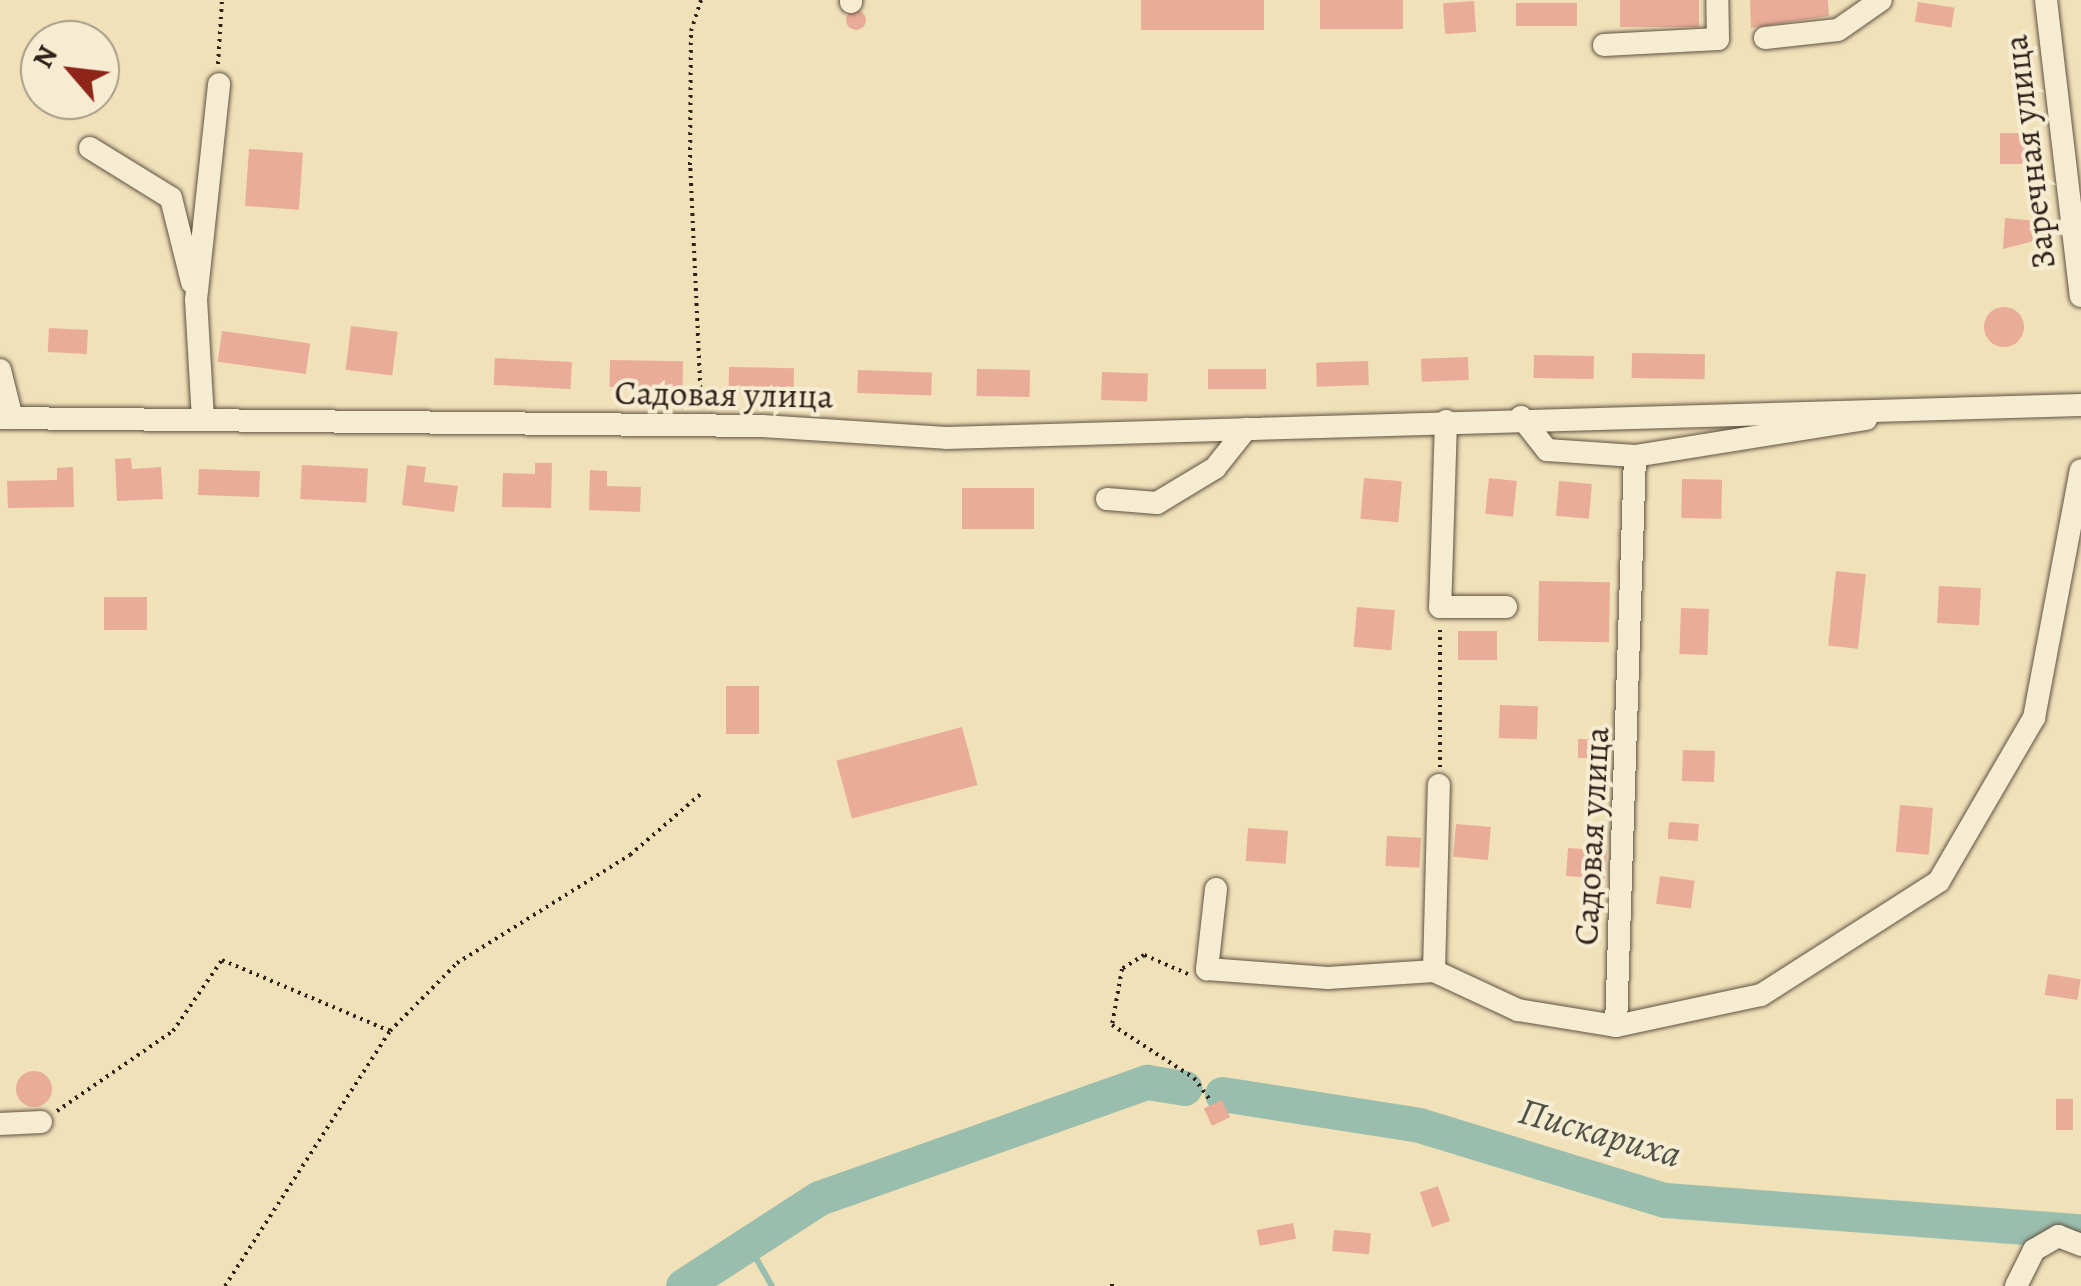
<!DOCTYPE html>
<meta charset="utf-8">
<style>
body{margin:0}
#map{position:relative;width:2081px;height:1286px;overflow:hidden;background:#f0e1b9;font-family:Alegreya,serif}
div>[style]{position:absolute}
.stream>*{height:6px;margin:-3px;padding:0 3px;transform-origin:3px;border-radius:3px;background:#9abead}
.river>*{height:35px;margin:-17.5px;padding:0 17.5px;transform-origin:17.5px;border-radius:17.5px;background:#9abead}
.building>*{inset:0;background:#e9ac98;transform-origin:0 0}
.round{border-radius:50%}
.path>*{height:4px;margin-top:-2px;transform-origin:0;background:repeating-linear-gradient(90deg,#30221b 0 2.5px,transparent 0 7.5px)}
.roads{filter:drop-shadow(0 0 2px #605242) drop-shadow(0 0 2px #605242)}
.minor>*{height:22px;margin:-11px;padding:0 11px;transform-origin:11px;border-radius:11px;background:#f5ecd2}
span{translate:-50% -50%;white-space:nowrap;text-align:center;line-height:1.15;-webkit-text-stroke:8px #f5ecd2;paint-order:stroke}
.street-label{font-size:35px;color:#30221b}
.water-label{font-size:38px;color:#505147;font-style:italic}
.north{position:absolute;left:20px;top:20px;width:100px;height:100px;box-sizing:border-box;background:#f5ecd2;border:2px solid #a69b89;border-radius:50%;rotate:298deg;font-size:28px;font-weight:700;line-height:40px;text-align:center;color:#30221b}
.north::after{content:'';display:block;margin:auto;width:35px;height:45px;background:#8f2418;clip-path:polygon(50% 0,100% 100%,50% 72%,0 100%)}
</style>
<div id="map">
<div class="stream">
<div style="left:748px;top:1244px;width:48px;rotate:60.3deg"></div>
</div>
<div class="river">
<div style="left:1222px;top:1094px;width:199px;rotate:8.9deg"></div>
<div style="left:1419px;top:1125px;width:257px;rotate:17deg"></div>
<div style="left:1665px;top:1200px;width:417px;rotate:4.3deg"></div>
<div style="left:683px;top:1286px;width:162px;rotate:-32.9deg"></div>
<div style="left:819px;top:1198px;width:348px;rotate:-19.5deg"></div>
<div style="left:1147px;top:1082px;width:38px;rotate:9deg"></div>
</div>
<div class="building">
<div style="left:1141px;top:0;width:123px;height:30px"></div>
<div style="left:1320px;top:0;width:83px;height:29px"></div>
<div style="left:1620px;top:0;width:79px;height:27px"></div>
<div style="clip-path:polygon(1750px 0,1828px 0,1829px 16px,1751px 28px)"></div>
<div style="left:1474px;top:1px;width:31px;height:31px;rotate:86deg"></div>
<div style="left:1918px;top:2px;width:37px;height:20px;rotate:9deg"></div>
<div style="left:1577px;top:3px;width:23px;height:61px;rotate:90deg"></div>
<div class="round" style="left:846px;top:10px;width:20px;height:20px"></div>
<div style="left:2011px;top:51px;width:23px;height:23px;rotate:2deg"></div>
<div style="left:2000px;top:133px;width:33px;height:31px"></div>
<div style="left:249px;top:149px;width:54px;height:57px;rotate:4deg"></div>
<div style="clip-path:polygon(2005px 218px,2036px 221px,2034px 241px,2003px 249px)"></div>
<div class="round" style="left:1984px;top:307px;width:40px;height:40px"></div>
<div style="left:351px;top:326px;width:47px;height:44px;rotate:7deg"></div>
<div style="left:49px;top:328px;width:39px;height:24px;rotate:3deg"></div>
<div style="left:222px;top:331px;width:89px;height:31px;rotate:8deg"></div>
<div style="left:1632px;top:353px;width:73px;height:25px;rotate:1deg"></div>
<div style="left:1534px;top:355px;width:60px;height:23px;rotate:1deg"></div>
<div style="left:1468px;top:357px;width:23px;height:47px;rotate:88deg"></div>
<div style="left:495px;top:358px;width:77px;height:27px;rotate:3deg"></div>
<div style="left:610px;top:360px;width:73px;height:27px;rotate:1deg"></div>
<div style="left:1368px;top:361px;width:24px;height:52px;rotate:88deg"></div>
<div style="left:729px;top:367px;width:65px;height:27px;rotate:1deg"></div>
<div style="left:977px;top:369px;width:53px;height:27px;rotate:1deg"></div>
<div style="left:1208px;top:369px;width:58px;height:20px"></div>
<div style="left:858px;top:370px;width:74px;height:23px;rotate:2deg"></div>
<div style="left:1102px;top:372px;width:46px;height:28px;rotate:2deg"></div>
<div style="clip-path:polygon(131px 458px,132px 469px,161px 467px,163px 499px,117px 501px,115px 459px)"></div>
<div style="clip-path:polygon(535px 463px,552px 463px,551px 508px,502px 507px,503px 473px,535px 474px)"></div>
<div style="left:302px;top:465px;width:66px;height:34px;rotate:3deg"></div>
<div style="clip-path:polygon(407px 465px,426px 467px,424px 482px,458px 486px,454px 512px,402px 505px)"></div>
<div style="clip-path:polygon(73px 467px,74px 507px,8px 508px,7px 481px,57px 480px,57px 468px)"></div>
<div style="left:199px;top:469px;width:61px;height:26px;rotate:2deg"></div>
<div style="clip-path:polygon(590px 470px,607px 471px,607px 486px,641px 487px,640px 512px,589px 510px)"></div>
<div style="left:1364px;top:478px;width:38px;height:41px;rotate:5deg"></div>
<div style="left:1489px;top:478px;width:28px;height:36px;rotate:6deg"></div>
<div style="left:1682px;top:479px;width:40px;height:39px;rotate:1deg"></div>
<div style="left:1559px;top:481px;width:33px;height:35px;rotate:5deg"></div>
<div style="left:962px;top:488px;width:72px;height:41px"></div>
<div style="left:1836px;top:571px;width:30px;height:75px;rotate:6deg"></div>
<div style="left:1539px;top:581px;width:71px;height:60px;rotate:1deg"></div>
<div style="left:1939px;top:586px;width:42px;height:37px;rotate:3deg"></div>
<div style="left:104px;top:597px;width:43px;height:33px"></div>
<div style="left:1357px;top:607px;width:38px;height:40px;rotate:5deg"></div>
<div style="left:1681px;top:608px;width:28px;height:46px;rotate:2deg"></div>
<div style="left:1458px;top:631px;width:39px;height:29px"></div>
<div style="left:726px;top:686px;width:33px;height:48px"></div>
<div style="left:1500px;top:705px;width:38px;height:33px;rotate:2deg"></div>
<div style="left:962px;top:727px;width:60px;height:130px;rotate:75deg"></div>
<div style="left:1578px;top:739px;width:32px;height:19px"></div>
<div style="left:1683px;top:750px;width:32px;height:31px;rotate:2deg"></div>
<div style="left:1900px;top:805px;width:33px;height:47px;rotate:5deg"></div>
<div style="left:1669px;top:822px;width:30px;height:17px;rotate:4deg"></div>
<div style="left:1456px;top:824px;width:35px;height:33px;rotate:5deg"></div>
<div style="left:1248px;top:828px;width:40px;height:33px;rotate:4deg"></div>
<div style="left:1387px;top:836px;width:34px;height:30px;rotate:3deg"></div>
<div style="left:1568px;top:848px;width:39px;height:28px;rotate:4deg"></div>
<div style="left:1660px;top:876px;width:35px;height:28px;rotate:8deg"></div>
<div style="left:2048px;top:974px;width:33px;height:21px;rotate:9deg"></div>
<div class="round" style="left:16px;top:1071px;width:36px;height:36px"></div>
<div style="left:2056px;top:1099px;width:17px;height:31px"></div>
<div style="left:1222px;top:1100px;width:19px;height:20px;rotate:65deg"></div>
<div style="left:1438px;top:1186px;width:37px;height:19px;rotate:71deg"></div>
<div style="left:1293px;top:1223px;width:16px;height:37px;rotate:79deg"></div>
<div style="left:1334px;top:1230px;width:37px;height:21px;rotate:5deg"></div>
</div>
<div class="path">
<div style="left:218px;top:64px;width:64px;rotate:-86.4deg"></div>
<div style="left:701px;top:403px;width:238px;rotate:-92.6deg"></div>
<div style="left:690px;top:165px;width:134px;rotate:-89.6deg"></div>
<div style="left:691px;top:31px;width:33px;rotate:-72deg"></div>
<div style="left:1440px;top:767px;width:141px;rotate:-90deg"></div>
<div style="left:1188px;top:974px;width:48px;rotate:-156.6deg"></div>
<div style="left:1144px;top:955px;width:26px;rotate:148deg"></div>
<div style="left:1122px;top:969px;width:57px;rotate:100.1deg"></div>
<div style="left:1112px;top:1025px;width:98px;rotate:32.9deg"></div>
<div style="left:1194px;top:1078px;width:26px;rotate:54deg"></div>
<div style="left:57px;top:1111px;width:141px;rotate:-34.6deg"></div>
<div style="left:173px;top:1031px;width:86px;rotate:-55.4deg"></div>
<div style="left:222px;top:960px;width:182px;rotate:22.9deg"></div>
<div style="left:390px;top:1031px;width:95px;rotate:-45.4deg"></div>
<div style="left:457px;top:963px;width:204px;rotate:-32deg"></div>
<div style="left:630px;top:855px;width:96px;rotate:-40.8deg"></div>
<div style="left:225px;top:1286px;width:304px;rotate:-57.1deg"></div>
<div style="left:1112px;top:1286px;width:7px;rotate:-90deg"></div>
</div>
<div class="roads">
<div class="minor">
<div style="left:2046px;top:0;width:298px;rotate:83.3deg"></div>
<div style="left:851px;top:2px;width:2px;rotate:-90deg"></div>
<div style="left:1765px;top:38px;width:73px;rotate:-6.3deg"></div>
<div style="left:1838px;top:30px;width:52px;rotate:-34.9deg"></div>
<div style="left:1604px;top:45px;width:114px;rotate:-3deg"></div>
<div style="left:1718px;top:39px;width:39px;rotate:-91deg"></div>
<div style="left:90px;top:148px;width:95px;rotate:31.7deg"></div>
<div style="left:171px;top:198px;width:87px;rotate:76deg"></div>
<div style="left:0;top:370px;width:49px;rotate:76deg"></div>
<div style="left:1521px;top:417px;width:42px;rotate:51.8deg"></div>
<div style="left:1547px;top:450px;width:88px;rotate:3.9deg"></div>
<div style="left:1635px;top:456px;width:234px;rotate:-9.1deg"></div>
<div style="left:0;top:418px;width:762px;rotate:0.6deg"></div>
<div style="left:762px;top:426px;width:184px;rotate:3.7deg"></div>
<div style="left:946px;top:438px;width:1135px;rotate:-1.67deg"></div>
<div style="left:203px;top:420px;width:120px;rotate:-93.3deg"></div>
<div style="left:196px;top:300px;width:217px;rotate:-83.9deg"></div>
<div style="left:1446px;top:421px;width:186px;rotate:91.8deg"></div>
<div style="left:1440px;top:607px;width:66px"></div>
<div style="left:1107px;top:499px;width:50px;rotate:4.6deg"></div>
<div style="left:1157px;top:503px;width:68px;rotate:-31.1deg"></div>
<div style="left:1215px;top:468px;width:50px;rotate:-51.5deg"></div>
<div style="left:1216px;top:889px;width:81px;rotate:96.4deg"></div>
<div style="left:1207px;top:969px;width:121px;rotate:4.3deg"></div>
<div style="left:1328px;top:978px;width:106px;rotate:-3.8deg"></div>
<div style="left:1434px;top:971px;width:93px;rotate:24.9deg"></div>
<div style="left:1518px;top:1010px;width:99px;rotate:9.3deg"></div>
<div style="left:1616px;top:1026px;width:148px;rotate:-12.1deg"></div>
<div style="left:1761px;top:995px;width:211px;rotate:-32.6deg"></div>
<div style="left:1939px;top:881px;width:189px;rotate:-59.8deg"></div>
<div style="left:2034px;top:718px;width:252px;rotate:-79.3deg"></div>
<div style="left:1434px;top:971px;width:186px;rotate:-88.5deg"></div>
<div style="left:1616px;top:1026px;width:570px;rotate:-88.09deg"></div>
<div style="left:0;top:1124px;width:41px;rotate:-2.8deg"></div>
<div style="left:2016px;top:1286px;width:40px;rotate:-63.4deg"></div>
<div style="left:2034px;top:1250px;width:28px;rotate:-30deg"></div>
<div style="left:2058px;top:1236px;width:25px;rotate:21deg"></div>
</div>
</div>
<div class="street-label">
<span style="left:2029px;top:152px;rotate:-97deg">Заречная улица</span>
<span style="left:724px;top:394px;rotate:1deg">Садовая улица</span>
<span style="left:1591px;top:836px;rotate:-87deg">Садовая улица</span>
</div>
<div class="water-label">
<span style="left:1600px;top:1133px;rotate:16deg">Пискариха</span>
</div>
<div class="north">N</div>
</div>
